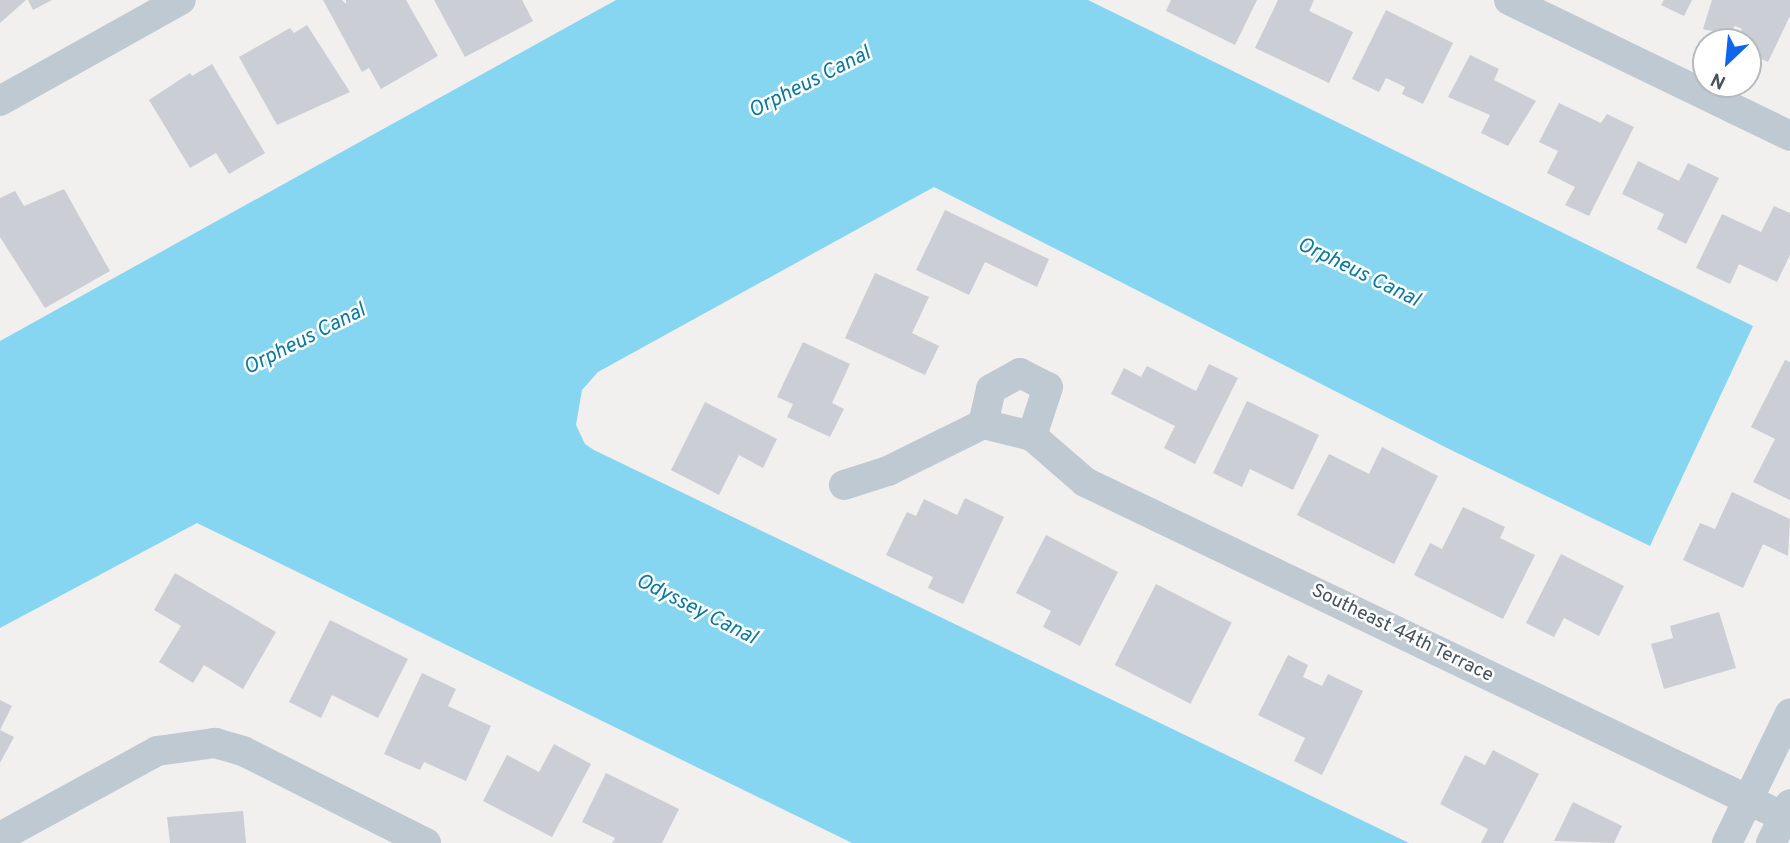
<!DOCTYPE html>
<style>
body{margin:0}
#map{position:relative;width:1790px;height:843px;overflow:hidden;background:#f2efef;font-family:Overpass,sans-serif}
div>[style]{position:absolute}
.water>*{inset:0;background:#86d6f1}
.building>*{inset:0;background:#cbced4;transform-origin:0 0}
.minor>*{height:30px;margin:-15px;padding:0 15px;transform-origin:15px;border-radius:15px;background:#bfc9d2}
span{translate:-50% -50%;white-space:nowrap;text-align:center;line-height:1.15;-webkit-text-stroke:5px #fff;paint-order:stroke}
.street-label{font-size:19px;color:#46525e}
.water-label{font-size:21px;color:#057ba3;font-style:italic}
.north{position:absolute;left:1692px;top:28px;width:70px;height:70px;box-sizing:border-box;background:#fff;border:2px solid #b5babf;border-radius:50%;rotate:206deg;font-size:19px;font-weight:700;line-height:28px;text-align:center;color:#46525e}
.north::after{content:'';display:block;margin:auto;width:24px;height:32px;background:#0f66ed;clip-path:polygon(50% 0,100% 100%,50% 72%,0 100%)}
</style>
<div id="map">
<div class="water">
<div style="clip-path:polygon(616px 0,1088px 0,1753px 326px,1650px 546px,1451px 450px,934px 187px,598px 372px,582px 390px,576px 425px,585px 444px,594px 450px,1409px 843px,852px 843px,197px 523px,0 628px,0 341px)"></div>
</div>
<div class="building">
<div style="clip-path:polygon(0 0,26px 0,0 23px)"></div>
<div style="clip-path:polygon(28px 0,52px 0,33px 10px)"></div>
<div style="clip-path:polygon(323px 0,342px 0,346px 4px,346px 0,406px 0,438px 56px,381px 89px,369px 68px,362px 72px)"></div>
<div style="clip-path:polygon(434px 0,522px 0,533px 21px,465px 57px)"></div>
<div style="clip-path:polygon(1171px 0,1257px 0,1235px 45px,1166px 11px)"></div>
<div style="clip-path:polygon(1278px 0,1314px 0,1309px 11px,1353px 32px,1329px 83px,1255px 48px)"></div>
<div style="clip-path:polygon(1664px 0,1692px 0,1684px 16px,1661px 5px)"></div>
<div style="clip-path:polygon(1712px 0,1790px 0,1790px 16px,1768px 62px,1748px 53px,1748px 42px,1737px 41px,1742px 29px,1735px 26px,1723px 42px,1714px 38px,1716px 32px,1703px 29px)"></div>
<div style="clip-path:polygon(1386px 10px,1453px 43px,1423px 104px,1402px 94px,1405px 87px,1386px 78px,1379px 92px,1352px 79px)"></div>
<div style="clip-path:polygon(307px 25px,350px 92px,277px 125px,239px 57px,290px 28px,294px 33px)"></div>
<div style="clip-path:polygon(1470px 55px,1499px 69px,1494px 80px,1536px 101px,1508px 146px,1481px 133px,1490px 115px,1448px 97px)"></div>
<div style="clip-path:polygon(212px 64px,265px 153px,229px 174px,216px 153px,190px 168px,149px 100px,190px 73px,192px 76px)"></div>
<div style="clip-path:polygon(1559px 103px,1601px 123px,1607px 114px,1634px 127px,1589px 216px,1565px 205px,1575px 187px,1547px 173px,1558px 151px,1539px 142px)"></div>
<div style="clip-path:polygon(1638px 161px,1679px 181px,1688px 163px,1719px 178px,1686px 244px,1657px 229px,1664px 214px,1622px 194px)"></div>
<div style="clip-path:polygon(64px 189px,110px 271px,45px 308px,0 237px,0 198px,15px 191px,24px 206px)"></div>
<div style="clip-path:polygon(1774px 206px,1790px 213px,1790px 255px,1777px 282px,1739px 264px,1730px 284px,1696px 268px,1722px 214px,1761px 232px)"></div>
<div style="clip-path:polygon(945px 210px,1049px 259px,1037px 287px,985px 262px,969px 295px,916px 270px)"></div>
<div style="clip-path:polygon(875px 273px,929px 297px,912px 333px,939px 346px,925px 375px,845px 338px)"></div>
<div style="clip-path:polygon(803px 342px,850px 364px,832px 403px,844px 409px,830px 437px,787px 417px,793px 404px,777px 397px)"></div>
<div style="clip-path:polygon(1785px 360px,1790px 362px,1790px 500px,1753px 482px,1775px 439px,1751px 427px)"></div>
<div style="clip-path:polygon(1209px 364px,1238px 378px,1195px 464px,1164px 448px,1175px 426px,1111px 394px,1124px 368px,1141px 377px,1147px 366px,1196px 391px)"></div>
<div style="clip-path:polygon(1247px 401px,1319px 435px,1293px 490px,1250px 469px,1242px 487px,1213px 473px)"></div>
<div style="clip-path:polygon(705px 402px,777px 439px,763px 468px,739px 455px,719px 495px,671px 470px)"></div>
<div style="clip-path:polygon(1382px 447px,1438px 476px,1394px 564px,1297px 515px,1329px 454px,1369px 474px)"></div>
<div style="clip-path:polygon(1732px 492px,1790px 519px,1788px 556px,1763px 544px,1743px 588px,1683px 560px,1700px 523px,1715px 529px)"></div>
<div style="clip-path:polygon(965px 498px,1004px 517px,963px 604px,928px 588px,933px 577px,886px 555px,907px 512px,916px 516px,924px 499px,957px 515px)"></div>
<div style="clip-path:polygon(1463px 507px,1505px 527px,1500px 538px,1535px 555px,1503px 619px,1414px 575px,1430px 543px,1442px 549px)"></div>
<div style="clip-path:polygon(1046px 535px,1118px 572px,1080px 646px,1043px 627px,1051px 611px,1016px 593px)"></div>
<div style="clip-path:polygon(1561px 554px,1624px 586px,1599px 636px,1564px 618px,1554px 637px,1526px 623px)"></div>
<div style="clip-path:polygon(175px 573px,276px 632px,243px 689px,204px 665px,193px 683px,159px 662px,181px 626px,154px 610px)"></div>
<div style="left:1156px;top:584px;width:85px;height:91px;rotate:27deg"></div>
<div style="clip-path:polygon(1719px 612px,1736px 668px,1664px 689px,1651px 644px,1673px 638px,1670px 626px)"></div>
<div style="clip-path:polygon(330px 620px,408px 659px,378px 718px,332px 695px,321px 718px,289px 702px)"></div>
<div style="clip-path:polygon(1288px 655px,1308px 665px,1303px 677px,1322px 686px,1328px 674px,1363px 691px,1322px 775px,1294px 761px,1305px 738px,1258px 715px)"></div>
<div style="clip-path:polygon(422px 673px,456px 689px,448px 706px,491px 726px,466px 781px,424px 762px,420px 770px,384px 754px)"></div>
<div style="clip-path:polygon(0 700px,12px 706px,0 730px,14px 737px,0 763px)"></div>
<div style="clip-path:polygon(554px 744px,591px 764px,552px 837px,483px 801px,507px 755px,539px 772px)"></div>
<div style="clip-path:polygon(1493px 750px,1539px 774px,1503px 843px,1481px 843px,1488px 829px,1440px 804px,1465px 755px,1485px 765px)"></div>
<div style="clip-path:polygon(606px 773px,679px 809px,662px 843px,612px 843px,615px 838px,582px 822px)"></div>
<div style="clip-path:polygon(1573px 802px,1622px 826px,1614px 843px,1554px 841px)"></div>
<div style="clip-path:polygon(243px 811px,246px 843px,170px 843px,167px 817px)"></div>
</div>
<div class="minor">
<div style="left:1509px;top:0;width:312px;rotate:25.8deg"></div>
<div style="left:0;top:101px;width:207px;rotate:-29.2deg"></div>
<div style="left:983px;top:424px;width:50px;rotate:13.8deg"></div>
<div style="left:1032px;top:436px;width:70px;rotate:41deg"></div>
<div style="left:1085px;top:482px;width:775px;rotate:25.61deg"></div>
<div style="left:844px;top:485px;width:46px;rotate:-17.7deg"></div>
<div style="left:888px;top:471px;width:106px;rotate:-26.3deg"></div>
<div style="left:983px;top:424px;width:36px;rotate:-77deg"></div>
<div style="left:991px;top:389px;width:33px;rotate:-29deg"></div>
<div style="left:1020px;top:373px;width:31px;rotate:27deg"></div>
<div style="left:1048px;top:387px;width:52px;rotate:108.1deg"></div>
<div style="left:0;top:837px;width:179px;rotate:-28.7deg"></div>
<div style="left:157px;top:751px;width:59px;rotate:-7.9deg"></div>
<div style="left:215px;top:743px;width:29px;rotate:16deg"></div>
<div style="left:243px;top:751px;width:205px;rotate:26.7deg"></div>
<div style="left:1727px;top:843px;width:144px;rotate:-64.1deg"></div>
<div style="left:1771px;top:843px;width:43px;rotate:-64deg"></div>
</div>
<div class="street-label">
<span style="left:1402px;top:634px;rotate:26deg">Southeast 44th Terrace</span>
</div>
<div class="water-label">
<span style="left:810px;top:83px;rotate:-27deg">Orpheus Canal</span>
<span style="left:1358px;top:273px;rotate:26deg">Orpheus Canal</span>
<span style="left:305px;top:340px;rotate:-27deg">Orpheus Canal</span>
<span style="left:696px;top:610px;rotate:27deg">Odyssey Canal</span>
</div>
<div class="north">N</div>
</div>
